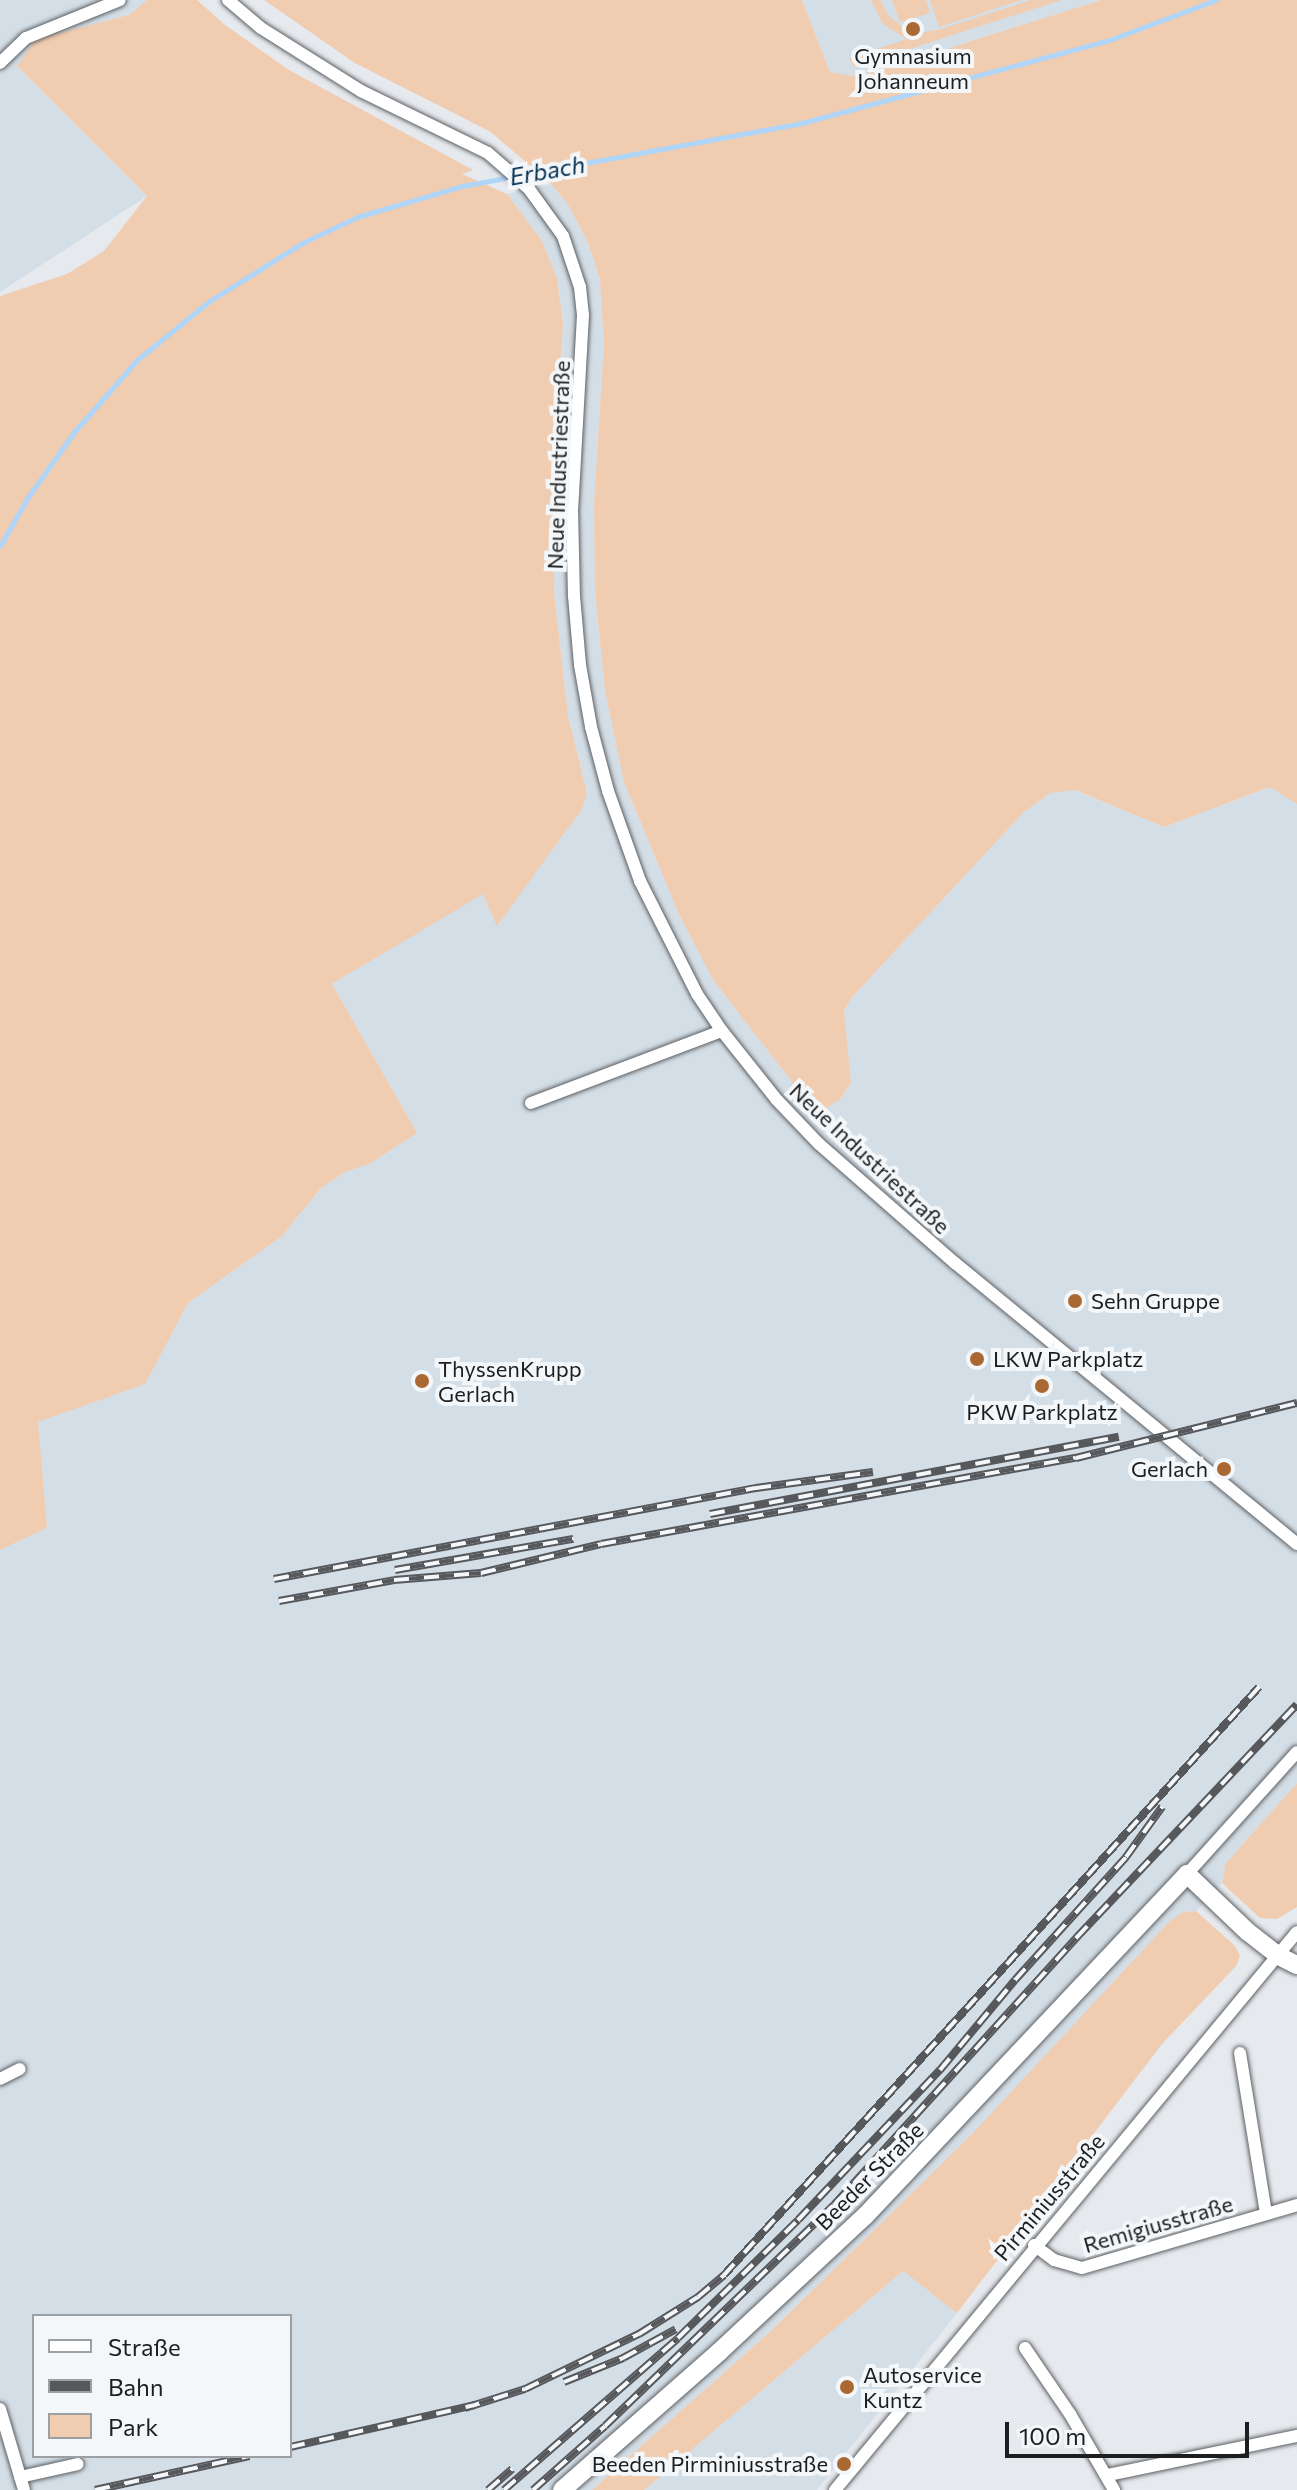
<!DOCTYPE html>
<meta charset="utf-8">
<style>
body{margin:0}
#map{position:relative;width:1297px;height:2490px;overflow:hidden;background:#e6e9ed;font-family:Commissioner,sans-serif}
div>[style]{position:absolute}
.built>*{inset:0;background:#d4dee7}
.green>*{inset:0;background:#f0ccb1}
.stream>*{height:5px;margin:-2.5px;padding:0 2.5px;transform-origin:2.5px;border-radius:2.5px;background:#afd5f9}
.roads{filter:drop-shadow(0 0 2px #5d6164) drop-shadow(0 0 2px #5d6164)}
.street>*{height:12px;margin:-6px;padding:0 6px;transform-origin:6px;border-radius:6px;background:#fff}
.secondary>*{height:18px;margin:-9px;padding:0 9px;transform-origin:9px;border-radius:9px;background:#fff}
.rail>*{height:8px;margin-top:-4px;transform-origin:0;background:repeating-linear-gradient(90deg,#f3f7fa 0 15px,#57585b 0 30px);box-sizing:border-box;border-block:2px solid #57585b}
.dots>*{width:22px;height:22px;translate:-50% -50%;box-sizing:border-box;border:4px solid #f3f7fa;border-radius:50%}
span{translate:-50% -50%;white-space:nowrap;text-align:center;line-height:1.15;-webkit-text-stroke:8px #f3f7fa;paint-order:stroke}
.poi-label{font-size:22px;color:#1d1e20}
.left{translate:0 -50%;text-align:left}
.right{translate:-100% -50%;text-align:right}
.street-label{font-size:22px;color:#1d1e20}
.water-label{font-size:24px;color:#053152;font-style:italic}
.legend{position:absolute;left:32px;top:2314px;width:260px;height:144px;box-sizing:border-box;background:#f3f7fa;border:2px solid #9da0a3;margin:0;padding:10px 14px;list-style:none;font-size:24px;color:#1d1e20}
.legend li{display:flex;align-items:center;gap:16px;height:40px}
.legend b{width:40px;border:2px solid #9da0a3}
.scale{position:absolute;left:1005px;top:2422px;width:244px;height:36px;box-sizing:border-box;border:4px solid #1d1e20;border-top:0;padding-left:10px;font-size:24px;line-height:28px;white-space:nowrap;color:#1d1e20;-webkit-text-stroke:6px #f3f7fa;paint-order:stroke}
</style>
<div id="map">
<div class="built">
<div style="clip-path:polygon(0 0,147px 0,129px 15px,37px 39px,17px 66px,147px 196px,0 292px)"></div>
<div style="clip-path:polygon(802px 0,1101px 0,858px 77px,830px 72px)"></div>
<div style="clip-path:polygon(evenodd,551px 184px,567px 203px,587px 240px,600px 279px,604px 345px,594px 503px,595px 592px,605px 691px,624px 782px,678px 912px,713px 980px,817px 1114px,840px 1099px,851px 1083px,844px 1011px,852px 997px,1024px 812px,1050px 793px,1074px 790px,1164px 827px,1271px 787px,1297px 804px,1297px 1783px,1226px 1863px,1222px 1883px,1196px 1911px,1184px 1912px,972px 2134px,772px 2330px,592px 2490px,0 2490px,0 1550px,47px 1528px,37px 1422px,145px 1383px,188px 1303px,282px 1236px,320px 1189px,343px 1173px,371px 1163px,417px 1133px,332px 984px,483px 893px,498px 925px,587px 793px,568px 716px,554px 593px,554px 465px,563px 324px,557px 278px,542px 241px,507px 194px,551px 184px,34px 2316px,290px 2316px,290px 2456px,34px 2456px,34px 2316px)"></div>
<div style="clip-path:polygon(903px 2271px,957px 2313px,817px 2490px,644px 2490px)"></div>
</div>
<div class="green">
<div style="clip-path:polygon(147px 0,197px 0,225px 25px,289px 70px,473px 170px,462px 174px,507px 194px,542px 241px,557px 278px,563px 324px,554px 465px,554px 593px,568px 716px,587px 793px,582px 809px,497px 926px,483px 894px,332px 984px,417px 1133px,371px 1163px,343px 1173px,320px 1189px,282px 1236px,188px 1303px,145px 1384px,38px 1422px,47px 1528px,0 1550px,0 296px,67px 274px,104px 251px,147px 196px,17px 66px,36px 39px,129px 15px)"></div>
<div style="clip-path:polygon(264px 0,802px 0,830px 72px,858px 77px,1101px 0,1297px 0,1297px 804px,1270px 787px,1164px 827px,1075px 790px,1050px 793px,1024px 812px,852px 997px,844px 1011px,851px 1083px,840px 1099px,817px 1114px,713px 980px,678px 912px,624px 782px,605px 691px,595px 592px,594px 503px,604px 344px,600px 279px,587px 240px,567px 203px,551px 184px,491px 132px,355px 63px)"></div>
<div style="clip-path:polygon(871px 0,880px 0,889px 16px,904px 28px,920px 33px,941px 29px,1031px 0,1062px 0,853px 67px,849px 58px,907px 39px,883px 24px)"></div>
<div style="clip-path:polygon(892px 0,926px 0,930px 13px,900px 22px)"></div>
<div style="clip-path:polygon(930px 0,1021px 0,939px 27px)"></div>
<div style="clip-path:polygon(1297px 1783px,1297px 1907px,1277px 1919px,1260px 1918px,1222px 1883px,1226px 1863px)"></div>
<div style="clip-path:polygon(1196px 1911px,1235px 1946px,1240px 1956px,1236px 1966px,1162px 2044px,957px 2313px,903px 2271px,644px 2490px,592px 2490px,772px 2330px,972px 2134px,1170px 1921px,1184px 1912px)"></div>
</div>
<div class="stream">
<div style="left:0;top:546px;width:56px;rotate:-60.3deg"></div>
<div style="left:28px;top:497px;width:80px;rotate:-54.7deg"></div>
<div style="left:74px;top:432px;width:96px;rotate:-48.8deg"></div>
<div style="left:137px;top:360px;width:92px;rotate:-39.2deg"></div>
<div style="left:208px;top:302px;width:111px;rotate:-32.1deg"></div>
<div style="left:302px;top:243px;width:61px;rotate:-25.3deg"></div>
<div style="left:357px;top:217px;width:109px;rotate:-16.4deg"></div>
<div style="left:462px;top:186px;width:342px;rotate:-10.5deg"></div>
<div style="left:798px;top:124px;width:325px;rotate:-15.1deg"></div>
<div style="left:1112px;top:39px;width:111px;rotate:-20.6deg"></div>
</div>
<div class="roads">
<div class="street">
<div style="left:228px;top:0;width:43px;rotate:40.3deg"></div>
<div style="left:261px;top:28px;width:118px;rotate:32.2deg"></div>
<div style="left:361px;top:91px;width:141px;rotate:26deg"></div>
<div style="left:488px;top:153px;width:55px;rotate:41.3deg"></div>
<div style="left:529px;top:189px;width:58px;rotate:54.1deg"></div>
<div style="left:563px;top:236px;width:54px;rotate:71.6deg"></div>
<div style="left:580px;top:287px;width:28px;rotate:84deg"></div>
<div style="left:583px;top:315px;width:194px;rotate:93.2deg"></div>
<div style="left:572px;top:509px;width:87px;rotate:88.7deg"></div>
<div style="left:574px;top:596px;width:69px;rotate:85deg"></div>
<div style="left:580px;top:665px;width:63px;rotate:79.9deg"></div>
<div style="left:591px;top:727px;width:66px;rotate:75.1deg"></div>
<div style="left:608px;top:791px;width:96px;rotate:70.4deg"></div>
<div style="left:640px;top:881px;width:127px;rotate:63.2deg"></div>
<div style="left:697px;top:994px;width:45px;rotate:56deg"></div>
<div style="left:722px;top:1031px;width:87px;rotate:51.5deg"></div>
<div style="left:776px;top:1099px;width:62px;rotate:46.3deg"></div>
<div style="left:819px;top:1144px;width:181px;rotate:41.2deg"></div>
<div style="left:955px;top:1263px;width:443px;rotate:39.4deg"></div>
<div style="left:0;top:63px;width:36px;rotate:-44deg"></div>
<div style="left:26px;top:38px;width:101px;rotate:-22deg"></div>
<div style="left:531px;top:1103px;width:204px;rotate:-20.7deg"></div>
<div style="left:1187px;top:1874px;width:164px;rotate:-48deg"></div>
<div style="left:1240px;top:2053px;width:163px;rotate:80.8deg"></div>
<div style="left:0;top:2079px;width:22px;rotate:-27deg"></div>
<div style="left:1034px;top:2245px;width:25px;rotate:37deg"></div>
<div style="left:1054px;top:2260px;width:29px;rotate:16deg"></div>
<div style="left:1082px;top:2268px;width:224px;rotate:-16.3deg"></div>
<div style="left:1025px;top:2348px;width:80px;rotate:55.7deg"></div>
<div style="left:1070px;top:2414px;width:88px;rotate:59.9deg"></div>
<div style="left:0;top:2409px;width:84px;rotate:73.5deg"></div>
<div style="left:1108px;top:2475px;width:193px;rotate:-11.7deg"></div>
<div style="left:20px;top:2477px;width:59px;rotate:-12.6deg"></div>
<div style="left:835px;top:2490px;width:724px;rotate:-50.38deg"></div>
</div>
<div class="secondary">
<div style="left:562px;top:2490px;width:209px;rotate:-41.3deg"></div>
<div style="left:719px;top:2352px;width:200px;rotate:-43deg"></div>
<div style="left:865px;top:2216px;width:470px;rotate:-46.7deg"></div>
<div style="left:1187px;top:1874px;width:84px;rotate:43.6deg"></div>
<div style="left:1248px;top:1932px;width:37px;rotate:38deg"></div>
<div style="left:1277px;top:1955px;width:22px;rotate:27deg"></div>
</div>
</div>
<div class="rail">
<div style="left:710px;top:1514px;width:416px;rotate:-10.7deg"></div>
<div style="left:395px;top:1570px;width:181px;rotate:-9.9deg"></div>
<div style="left:274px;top:1579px;width:491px;rotate:-10.7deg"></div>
<div style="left:756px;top:1488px;width:118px;rotate:-7.8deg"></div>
<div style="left:279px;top:1601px;width:117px;rotate:-10.3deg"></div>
<div style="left:394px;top:1580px;width:87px;rotate:-4.6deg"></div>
<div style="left:481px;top:1573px;width:123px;rotate:-13.6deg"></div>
<div style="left:601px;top:1544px;width:483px;rotate:-10.3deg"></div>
<div style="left:1076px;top:1458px;width:228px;rotate:-14deg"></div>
<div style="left:564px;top:2382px;width:64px;rotate:-22.1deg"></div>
<div style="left:623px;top:2358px;width:60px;rotate:-28.7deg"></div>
<div style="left:465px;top:2408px;width:63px;rotate:-17.6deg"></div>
<div style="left:525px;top:2389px;width:127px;rotate:-25.8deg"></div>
<div style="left:639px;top:2334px;width:70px;rotate:-32.1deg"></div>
<div style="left:698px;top:2297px;width:34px;rotate:-40deg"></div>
<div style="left:724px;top:2275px;width:795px;rotate:-47.7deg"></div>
<div style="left:290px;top:2447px;width:190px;rotate:-12.8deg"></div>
<div style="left:95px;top:2490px;width:158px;rotate:-12.4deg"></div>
<div style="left:488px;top:2490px;width:32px;rotate:-41deg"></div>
<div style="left:504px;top:2490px;width:231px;rotate:-41.1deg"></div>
<div style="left:678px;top:2338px;width:168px;rotate:-44.5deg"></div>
<div style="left:798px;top:2220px;width:207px;rotate:-46.6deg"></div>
<div style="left:940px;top:2070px;width:117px;rotate:-50.2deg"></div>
<div style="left:1015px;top:1980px;width:166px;rotate:-47.9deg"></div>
<div style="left:1126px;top:1857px;width:62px;rotate:-54.2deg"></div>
<div style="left:533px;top:2490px;width:96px;rotate:-41.6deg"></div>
<div style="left:605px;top:2426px;width:318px;rotate:-44deg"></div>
<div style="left:834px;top:2205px;width:362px;rotate:-47.8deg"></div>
<div style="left:1077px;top:1937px;width:320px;rotate:-46.6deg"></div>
</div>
<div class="dots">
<div style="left:913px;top:29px;background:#aa6933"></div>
<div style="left:1075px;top:1301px;background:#aa6933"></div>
<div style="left:977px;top:1359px;background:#aa6933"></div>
<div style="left:422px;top:1381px;background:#aa6933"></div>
<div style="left:1042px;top:1386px;background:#aa6933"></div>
<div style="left:1224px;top:1469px;background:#aa6933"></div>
<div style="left:847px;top:2387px;background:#aa6933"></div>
<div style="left:844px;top:2464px;background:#aa6933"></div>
</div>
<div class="poi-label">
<span style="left:913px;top:68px">Gymnasium<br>Johanneum</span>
<span class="left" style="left:1091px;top:1301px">Sehn Gruppe</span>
<span class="left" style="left:993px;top:1359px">LKW Parkplatz</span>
<span class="left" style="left:438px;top:1381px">ThyssenKrupp<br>Gerlach</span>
<span style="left:1042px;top:1412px">PKW Parkplatz</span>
<span class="right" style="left:1208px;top:1469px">Gerlach</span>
<span class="left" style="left:863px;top:2387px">Autoservice<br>Kuntz</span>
<span class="right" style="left:828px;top:2464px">Beeden Pirminiusstraße</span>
</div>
<div class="street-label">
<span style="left:558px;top:465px;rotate:-88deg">Neue Industriestraße</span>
<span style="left:870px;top:1158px;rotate:43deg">Neue Industriestraße</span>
<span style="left:869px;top:2176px;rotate:-45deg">Beeder Straße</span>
<span style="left:1049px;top:2197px;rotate:-50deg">Pirminiusstraße</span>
<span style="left:1158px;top:2224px;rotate:-16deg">Remigiusstraße</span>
</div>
<div class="water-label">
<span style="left:547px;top:170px;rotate:-10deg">Erbach</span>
</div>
<ul class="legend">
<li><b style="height:10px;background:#fff"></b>Straße</li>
<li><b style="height:10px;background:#57585b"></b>Bahn</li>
<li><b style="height:22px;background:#f0ccb1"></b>Park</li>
</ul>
<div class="scale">100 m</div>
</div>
